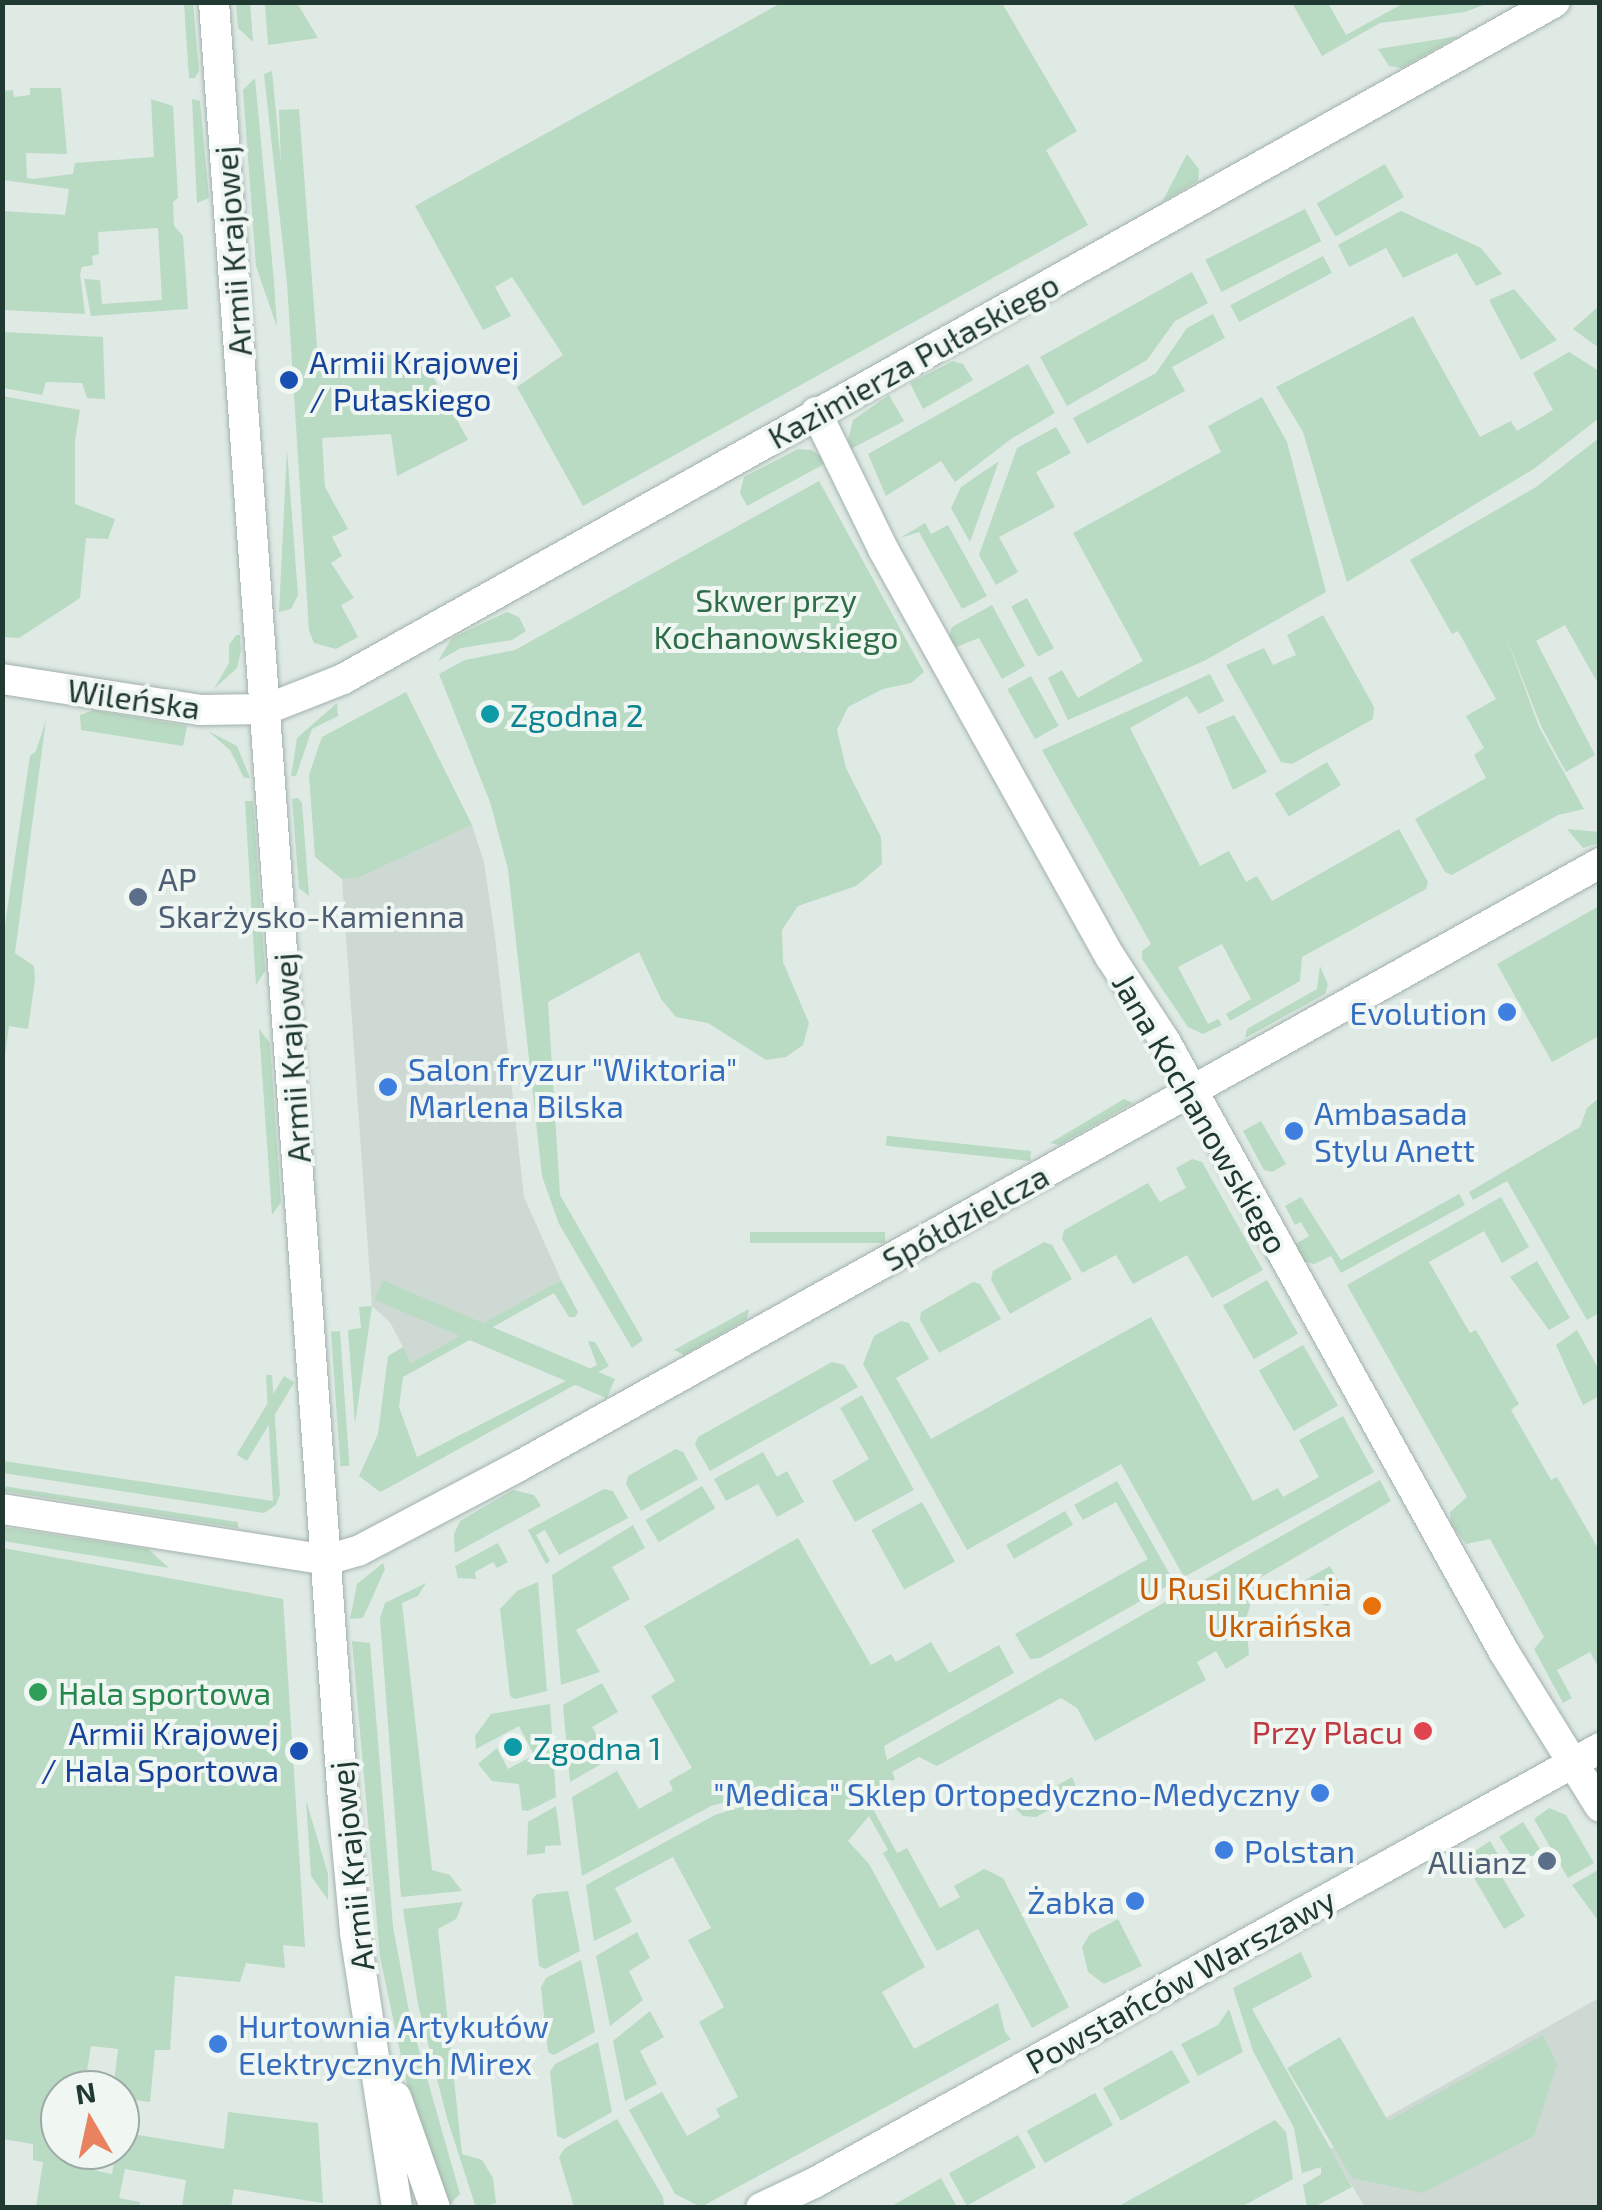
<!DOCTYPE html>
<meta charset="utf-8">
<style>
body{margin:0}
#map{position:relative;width:1602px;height:2210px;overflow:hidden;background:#dfeae5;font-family:"Exo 2",sans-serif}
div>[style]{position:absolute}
.built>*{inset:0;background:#ced9d4}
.green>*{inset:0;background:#b9dac3;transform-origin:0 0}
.roads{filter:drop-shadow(0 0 2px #a2b1ac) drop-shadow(0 0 2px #a2b1ac)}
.street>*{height:30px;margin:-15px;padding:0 15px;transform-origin:15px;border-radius:15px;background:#fff}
.secondary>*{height:30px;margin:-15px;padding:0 15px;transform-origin:15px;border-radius:15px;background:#fff}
.dots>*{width:28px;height:28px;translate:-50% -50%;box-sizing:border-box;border:5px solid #f0f7f3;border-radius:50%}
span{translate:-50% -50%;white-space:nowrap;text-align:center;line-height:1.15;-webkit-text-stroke:8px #f0f7f3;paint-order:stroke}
.street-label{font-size:32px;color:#213933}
.transit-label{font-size:32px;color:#164399}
.left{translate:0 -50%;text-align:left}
.right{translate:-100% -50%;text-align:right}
.park-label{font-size:32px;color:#2e6d47}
.culture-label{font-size:32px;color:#0d838f}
.service-label{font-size:32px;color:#4e5e75}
.shop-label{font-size:32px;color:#366cbe}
.food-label{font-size:32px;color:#c56008}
.leisure-label{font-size:32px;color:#27864d}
.health-label{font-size:32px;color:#be3a42}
.frame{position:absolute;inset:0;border:5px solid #213933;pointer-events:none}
.north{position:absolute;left:40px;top:2070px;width:100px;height:100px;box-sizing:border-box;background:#f0f7f3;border:2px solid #9daba6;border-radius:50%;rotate:351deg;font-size:28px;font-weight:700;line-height:40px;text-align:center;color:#213933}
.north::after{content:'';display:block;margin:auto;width:35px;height:45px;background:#e9825e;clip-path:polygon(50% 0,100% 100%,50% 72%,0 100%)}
</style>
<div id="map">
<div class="built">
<div style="clip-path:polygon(472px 825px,484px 862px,495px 937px,524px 1197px,561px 1280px,411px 1363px,390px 1322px,372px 1306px,342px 879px,358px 878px)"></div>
<div style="clip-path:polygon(1599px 1998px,1599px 2207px,1365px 2207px,1330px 2149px)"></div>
</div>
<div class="green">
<div style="clip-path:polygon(184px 3px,193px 3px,199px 71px,195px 78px,189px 78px)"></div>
<div style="clip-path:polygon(236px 3px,250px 3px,253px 42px,238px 28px)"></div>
<div style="clip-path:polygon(265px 3px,297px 3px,318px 38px,268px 45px)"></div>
<div style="clip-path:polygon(1002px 3px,1077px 131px,1046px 150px,1088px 225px,583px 506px,517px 387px,563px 355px,512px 277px,495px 287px,511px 316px,483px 330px,415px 206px,781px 3px)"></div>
<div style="clip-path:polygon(1292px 3px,1328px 3px,1346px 35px,1402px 4px,1489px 3px,1465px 12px,1380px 23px,1322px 56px)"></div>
<div style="clip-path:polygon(1459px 36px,1402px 68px,1389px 66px,1378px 49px)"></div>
<div style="clip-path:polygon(272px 71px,281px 164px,279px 110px,299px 109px,318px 359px,402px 354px,414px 360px,432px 375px,468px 440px,397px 476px,391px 434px,322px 438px,325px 487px,348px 529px,332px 537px,342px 556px,331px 563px,354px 598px,341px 605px,358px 637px,336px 649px,314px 643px,309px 631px,287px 283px,264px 74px)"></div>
<div style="clip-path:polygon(255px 78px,274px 282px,277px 327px,256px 266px,243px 90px)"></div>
<div style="clip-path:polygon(30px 88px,61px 88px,67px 154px,26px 153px,27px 178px,32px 179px,73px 174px,75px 163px,154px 157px,151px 99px,173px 106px,178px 198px,173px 202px,174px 226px,183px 236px,188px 309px,91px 316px,84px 279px,100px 280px,102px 304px,162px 300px,158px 228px,98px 232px,99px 254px,92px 256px,93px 265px,82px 267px,80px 274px,85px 314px,3px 310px,3px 211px,65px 215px,69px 189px,3px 180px,3px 91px,13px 90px,14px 97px,30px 95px)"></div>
<div style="clip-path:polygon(192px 99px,200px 101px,209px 198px,197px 203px)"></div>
<div style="clip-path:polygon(1187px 154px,1199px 169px,1198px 181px,1162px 202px)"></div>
<div style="left:1385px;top:164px;width:38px;height:79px;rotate:60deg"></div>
<div style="left:1305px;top:209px;width:36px;height:112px;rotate:63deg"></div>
<div style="clip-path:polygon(1401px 211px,1481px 248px,1502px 274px,1476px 286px,1457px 253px,1403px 278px,1386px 248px,1349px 267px,1338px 245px)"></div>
<div style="left:1323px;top:256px;width:19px;height:105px;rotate:62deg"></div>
<div style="clip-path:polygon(1192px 272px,1208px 303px,1175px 321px,1147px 360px,1067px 406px,1040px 357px)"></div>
<div style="clip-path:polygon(1514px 289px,1557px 340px,1521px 360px,1489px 300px)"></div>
<div style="clip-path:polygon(1599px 306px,1599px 348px,1573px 329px)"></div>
<div style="clip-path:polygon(1213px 314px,1225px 338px,1172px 367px,1185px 391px,1087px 444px,1073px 418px,1156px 373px,1187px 328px)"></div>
<div style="clip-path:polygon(1413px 316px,1480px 437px,1511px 421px,1517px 431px,1553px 410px,1533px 373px,1569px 352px,1599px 371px,1599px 418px,1535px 468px,1347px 582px,1303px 432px,1276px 387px)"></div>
<div style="clip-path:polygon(3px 332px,103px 337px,105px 399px,87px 398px,82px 383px,46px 382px,42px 395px,3px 388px)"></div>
<div style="clip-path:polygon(953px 361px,963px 364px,973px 380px,923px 409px,910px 383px)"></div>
<div style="clip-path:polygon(1028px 364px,1055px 413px,1011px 439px,955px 482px,941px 461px,886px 496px,868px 454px)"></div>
<div style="clip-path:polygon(889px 395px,904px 421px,851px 449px,848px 440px,853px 420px)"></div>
<div style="clip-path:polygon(2px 396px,80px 410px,75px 440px,75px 504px,115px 519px,108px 539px,86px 538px,80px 598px,19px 638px,3px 637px)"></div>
<div style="clip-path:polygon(1262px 397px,1287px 442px,1326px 592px,1206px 660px,1068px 720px,1048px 678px,1062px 670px,1078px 698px,1143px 661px,1073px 533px,1221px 452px,1208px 426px)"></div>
<div style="clip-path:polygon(1056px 427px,1071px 453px,1036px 472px,1055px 507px,999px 537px,1018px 572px,996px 585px,979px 555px,1017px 448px)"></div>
<div style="clip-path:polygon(1599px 438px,1599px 679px,1596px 680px,1565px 625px,1536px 641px,1595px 755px,1566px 772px,1541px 726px,1505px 634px,1539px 727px,1584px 809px,1558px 815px,1452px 875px,1445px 872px,1415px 819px,1486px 778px,1474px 755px,1484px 748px,1466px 716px,1496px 699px,1458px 631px,1452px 634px,1410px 560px,1536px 487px)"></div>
<div style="clip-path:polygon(798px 449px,812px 450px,828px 462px,747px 506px,740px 493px,744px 477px)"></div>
<div style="clip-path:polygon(287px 450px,298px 595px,291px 609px,279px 612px)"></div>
<div style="clip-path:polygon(999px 461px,970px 542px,951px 508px,961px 487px)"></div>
<div style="clip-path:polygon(819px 481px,924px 672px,911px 683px,883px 689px,848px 707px,837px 730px,846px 768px,881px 837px,882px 864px,856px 886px,798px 906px,782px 930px,783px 962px,809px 1023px,803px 1045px,786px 1057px,766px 1060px,708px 1023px,676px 1017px,661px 999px,639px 952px,548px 1002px,560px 1195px,643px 1340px,632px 1348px,559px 1224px,542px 1176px,508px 869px,490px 802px,439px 674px,465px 660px,515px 650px)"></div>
<div style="clip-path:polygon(925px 523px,931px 534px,948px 525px,987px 596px,962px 609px,919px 532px,900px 538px)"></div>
<div style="left:1027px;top:598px;width:57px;height:18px;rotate:62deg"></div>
<div style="clip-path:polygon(992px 605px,1025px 666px,1002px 679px,979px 638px,956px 647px,948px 640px,952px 627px)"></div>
<div style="clip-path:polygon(507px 612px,519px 617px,526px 631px,512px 640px,461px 648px,438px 661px,452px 638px)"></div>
<div style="clip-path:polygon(1323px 615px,1374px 707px,1373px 719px,1292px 764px,1281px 762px,1226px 665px,1264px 648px,1273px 665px,1296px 655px,1287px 635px)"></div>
<div style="clip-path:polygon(236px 635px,240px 635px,241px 651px,237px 668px,214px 689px,229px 663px,229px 645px)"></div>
<div style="clip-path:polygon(1210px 674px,1224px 701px,1199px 714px,1187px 696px,1130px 728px,1200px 866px,1229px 851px,1246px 882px,1257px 876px,1272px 901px,1399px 829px,1428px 882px,1426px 889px,1302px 957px,1300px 981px,1230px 1021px,1226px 1014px,1251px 999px,1222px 944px,1178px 967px,1208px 1024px,1218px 1019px,1222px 1025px,1203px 1034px,1188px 1027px,1142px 959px,1142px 951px,1151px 944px,1042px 750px)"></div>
<div style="left:1031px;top:676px;width:57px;height:27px;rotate:61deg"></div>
<div style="clip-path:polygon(406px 692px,472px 825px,358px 878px,342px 879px,315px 857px,309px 775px,322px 737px)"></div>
<div style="clip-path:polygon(337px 703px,338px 716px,312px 729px,296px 776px,291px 776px,297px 738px)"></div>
<div style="clip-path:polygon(94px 710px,187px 726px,183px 746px,81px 730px,80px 715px)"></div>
<div style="clip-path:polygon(1234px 715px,1267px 772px,1233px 790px,1206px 727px)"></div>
<div style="clip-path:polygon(46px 720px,15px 953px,34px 966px,35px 979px,28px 1029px,9px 1026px,3px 1070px,3px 938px,30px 756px,36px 751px)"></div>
<div style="clip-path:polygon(208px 731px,237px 746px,250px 778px,244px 778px,230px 750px)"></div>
<div style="left:1327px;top:762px;width:27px;height:61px;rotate:59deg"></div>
<div style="clip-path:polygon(298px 798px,302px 803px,309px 896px,299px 888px,292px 799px)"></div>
<div style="clip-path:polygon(245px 801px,253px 801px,265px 971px,256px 985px)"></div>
<div style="clip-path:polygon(1567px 829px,1599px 832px,1599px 843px,1583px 848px)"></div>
<div style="clip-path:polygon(1599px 906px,1599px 1036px,1552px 1062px,1497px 964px)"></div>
<div style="clip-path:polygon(1320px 966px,1328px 985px,1325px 994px,1245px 1038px,1247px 1029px,1317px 989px)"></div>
<div style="clip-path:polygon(259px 1029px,270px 1043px,281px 1202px,272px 1215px)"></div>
<div style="clip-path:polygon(1599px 1098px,1599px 1313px,1587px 1320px,1507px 1181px,1473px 1200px,1469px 1192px,1580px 1127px,1587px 1108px)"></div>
<div style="clip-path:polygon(1124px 1099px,1133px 1103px,1059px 1145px,1050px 1143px)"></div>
<div style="clip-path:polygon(1261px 1121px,1286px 1164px,1272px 1172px,1264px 1170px,1243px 1131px)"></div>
<div style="left:1031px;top:1151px;width:10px;height:145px;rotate:96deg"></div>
<div style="clip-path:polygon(1192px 1159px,1202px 1162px,1263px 1270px,1212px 1298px,1187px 1255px,1133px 1284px,1116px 1255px,1082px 1273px,1062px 1239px,1064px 1230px,1148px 1183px,1160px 1202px,1186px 1188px,1176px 1168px)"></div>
<div style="clip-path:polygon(1459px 1194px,1465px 1205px,1341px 1273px,1331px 1256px,1314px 1264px,1303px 1261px,1294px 1245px,1309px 1236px,1301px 1222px,1295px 1225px,1285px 1206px,1301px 1197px,1341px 1260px)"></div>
<div style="clip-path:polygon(1501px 1197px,1529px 1247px,1502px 1263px,1484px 1231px,1429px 1262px,1470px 1333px,1476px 1330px,1519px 1404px,1511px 1410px,1551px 1480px,1557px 1477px,1599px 1550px,1599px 1668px,1590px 1652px,1557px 1670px,1572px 1698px,1563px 1703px,1534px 1649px,1544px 1637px,1490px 1539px,1466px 1544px,1451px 1524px,1450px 1512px,1467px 1497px,1347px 1285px)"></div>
<div style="left:885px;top:1232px;width:11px;height:135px;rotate:90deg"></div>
<div style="clip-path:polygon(1044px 1242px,1052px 1245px,1072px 1279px,1010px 1314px,991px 1280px,993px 1271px)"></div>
<div style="clip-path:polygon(1537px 1261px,1570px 1318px,1549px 1330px,1510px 1277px)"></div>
<div style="clip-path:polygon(561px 1280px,578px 1312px,575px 1317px,569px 1317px,554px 1293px,403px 1377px,399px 1407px,417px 1457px,597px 1365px,588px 1341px,595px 1342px,609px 1366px,388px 1488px,380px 1492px,359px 1476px,378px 1434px,388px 1356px,403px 1347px,411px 1363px)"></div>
<div style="left:1267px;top:1280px;width:62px;height:51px;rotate:60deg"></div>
<div style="clip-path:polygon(973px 1282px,980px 1284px,1001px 1319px,939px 1353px,920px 1320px,921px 1312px)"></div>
<div style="clip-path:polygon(372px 1306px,355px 1424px,348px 1330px,361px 1328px,359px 1307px)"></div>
<div style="clip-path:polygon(749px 1309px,747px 1319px,684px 1355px,674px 1350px)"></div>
<div style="clip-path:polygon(1151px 1317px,1253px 1501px,1278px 1488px,1283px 1497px,1319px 1477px,1299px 1440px,1343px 1416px,1374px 1472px,1184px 1577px,1121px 1464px,967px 1550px,863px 1364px,874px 1336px,901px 1321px,909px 1323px,929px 1359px,896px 1378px,931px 1439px)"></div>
<div style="clip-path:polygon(1577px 1330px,1599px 1370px,1599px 1396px,1583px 1405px,1556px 1345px)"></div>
<div style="left:340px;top:1331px;width:135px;height:9px;rotate:86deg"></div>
<div style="left:1303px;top:1345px;width:70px;height:51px;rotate:60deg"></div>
<div style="clip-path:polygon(832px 1362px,844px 1365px,858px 1387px,710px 1471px,695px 1445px,698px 1437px)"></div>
<div style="clip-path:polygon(266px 1375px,272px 1375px,280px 1494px,276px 1505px,264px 1513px,3px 1473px,3px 1461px,273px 1501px)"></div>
<div style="left:284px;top:1376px;width:12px;height:92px;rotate:31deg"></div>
<div style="left:615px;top:1379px;width:21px;height:252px;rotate:113deg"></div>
<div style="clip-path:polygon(862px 1395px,914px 1490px,855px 1522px,832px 1481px,869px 1459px,840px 1408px)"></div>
<div style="clip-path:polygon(676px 1449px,683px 1452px,698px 1479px,641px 1511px,626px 1484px,628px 1476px)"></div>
<div style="clip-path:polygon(763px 1452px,777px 1477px,787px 1471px,804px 1502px,777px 1517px,758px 1484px,726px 1501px,714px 1479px)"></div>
<div style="clip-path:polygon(1380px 1480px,1391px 1501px,1258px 1579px,1246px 1619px,1249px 1655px,1226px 1669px,1216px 1651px,1197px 1662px,1206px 1680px,1095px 1741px,1077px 1708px,1061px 1698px,937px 1766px,919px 1757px,892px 1772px,895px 1779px,876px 1790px,882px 1803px,873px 1809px,897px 1853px,907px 1848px,940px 1908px,960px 1897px,954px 1886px,984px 1869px,1003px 1878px,1069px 2007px,1032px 2028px,978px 1929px,937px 1951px,883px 1853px,888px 1850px,869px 1816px,848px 1841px,869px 1864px,925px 1967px,882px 1992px,914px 2049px,998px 2003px,1005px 2032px,1011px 2039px,701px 2207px,675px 2194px,629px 2110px,662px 2092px,687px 2136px,720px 2117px,716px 2109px,738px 2097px,699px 2022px,724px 2007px,688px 1940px,711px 1928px,673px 1857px,615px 1888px,632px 1922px,594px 1941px,586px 1885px,715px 1815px,795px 1790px,801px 1781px,711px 1806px,582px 1876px,572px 1797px,617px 1771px,639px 1809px,673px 1790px,669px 1781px,692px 1768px,651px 1696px,675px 1681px,644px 1626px,798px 1538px,871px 1665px,891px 1654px,896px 1662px,931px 1642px,949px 1673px,999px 1645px,1014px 1673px,884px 1746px,887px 1760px)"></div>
<div style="clip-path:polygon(1117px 1481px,1174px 1582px,1040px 1658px,1030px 1659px,1015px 1634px,1148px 1559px,1116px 1502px,1083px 1520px,1074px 1505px)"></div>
<div style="clip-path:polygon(3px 1486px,238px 1522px,238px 1528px,3px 1491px)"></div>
<div style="left:702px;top:1486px;width:26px;height:66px;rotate:59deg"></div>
<div style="clip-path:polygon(604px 1489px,613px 1491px,628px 1518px,559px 1555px,545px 1530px,536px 1535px,550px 1561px,546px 1564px,528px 1530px)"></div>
<div style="clip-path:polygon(513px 1490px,534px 1495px,541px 1506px,455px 1553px,454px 1534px,460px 1521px)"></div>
<div style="left:922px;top:1502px;width:68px;height:58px;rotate:61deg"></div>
<div style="left:1065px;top:1511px;width:16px;height:68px;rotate:60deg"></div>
<div style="clip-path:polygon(633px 1525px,645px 1548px,612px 1567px,630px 1599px,576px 1630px,600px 1672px,561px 1685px,552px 1575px)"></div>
<div style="clip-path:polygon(2px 1527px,148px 1549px,169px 1568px,3px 1541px)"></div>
<div style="clip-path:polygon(498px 1543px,508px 1562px,497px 1568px,493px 1562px,475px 1572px,476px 1579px,458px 1578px,455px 1566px)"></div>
<div style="clip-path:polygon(3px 1548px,283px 1599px,305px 1947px,283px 1945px,285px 1968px,246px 1963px,240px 1982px,175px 1976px,170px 2050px,155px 2050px,150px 2102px,120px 2098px,120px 2090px,113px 2090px,118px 2049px,91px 2046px,84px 2090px,60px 2090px,60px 2150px,76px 2150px,74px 2166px,112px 2174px,116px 2150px,120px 2150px,120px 2132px,224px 2149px,228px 2112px,318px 2123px,323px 2203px,234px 2189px,231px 2207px,182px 2207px,186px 2180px,125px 2169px,119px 2198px,140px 2202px,139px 2207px,36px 2207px,43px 2162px,33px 2160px,33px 2144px,3px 2139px)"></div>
<div style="clip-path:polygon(383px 1563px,385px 1569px,363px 1618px,350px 1619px,357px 1584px)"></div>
<div style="clip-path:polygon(1330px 1566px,1346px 1596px,1327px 1606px,1306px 1598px,1299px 1602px,1293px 1591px,1298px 1584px)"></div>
<div style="clip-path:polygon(538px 1582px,547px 1691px,515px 1699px,510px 1696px,500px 1609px,517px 1591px)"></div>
<div style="clip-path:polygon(426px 1583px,418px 1596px,402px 1603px,432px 1870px,450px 1875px,462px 1891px,401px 1897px,380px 1618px,385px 1603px)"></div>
<div style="clip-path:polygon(352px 1641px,370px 1643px,393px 1927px,411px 2022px,460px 2194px,447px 2207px,410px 2098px,380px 1957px)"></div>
<div style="clip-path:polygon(602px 1683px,618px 1712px,592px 1727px,610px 1759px,570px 1782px,563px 1705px)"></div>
<div style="clip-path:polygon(550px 1704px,556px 1797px,528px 1811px,522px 1810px,519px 1784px,492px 1781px,478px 1764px,497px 1748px,508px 1769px,534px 1755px,519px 1726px,476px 1749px,475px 1736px,491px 1714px)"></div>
<div style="clip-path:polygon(1072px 1777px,1076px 1787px,1071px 1798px,1036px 1817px,1023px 1816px,1016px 1809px)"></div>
<div style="clip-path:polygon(306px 1800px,328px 1874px,328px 1900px,311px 1876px)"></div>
<div style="clip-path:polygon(556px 1806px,561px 1845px,545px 1846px,545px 1853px,527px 1855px,528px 1822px)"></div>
<div style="clip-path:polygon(1549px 1808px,1566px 1815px,1594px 1863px,1568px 1878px,1534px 1819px)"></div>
<div style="left:1523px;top:1822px;width:34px;height:28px;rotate:58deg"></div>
<div style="clip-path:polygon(1490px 1841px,1508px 1871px,1501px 1875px,1525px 1916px,1504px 1929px,1463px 1859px)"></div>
<div style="clip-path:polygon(1598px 1870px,1600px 1918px,1597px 1919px,1572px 1885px)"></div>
<div style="clip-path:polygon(568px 1891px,580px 1951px,545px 1969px,539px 1966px,532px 1900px,537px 1894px)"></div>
<div style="clip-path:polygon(463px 1902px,456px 1919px,438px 1929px,462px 2154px,482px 2160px,493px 2178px,496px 2203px,483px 2207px,475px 2205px,447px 2118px,418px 2004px,403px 1909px)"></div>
<div style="clip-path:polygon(1118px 1919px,1142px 1966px,1104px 1984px,1088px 1972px,1082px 1947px,1090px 1934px)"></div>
<div style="clip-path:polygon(637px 1932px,650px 1958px,629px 1971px,643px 2000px,610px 2026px,596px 1956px)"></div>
<div style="clip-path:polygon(1301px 1952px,1312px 1977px,1252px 2009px,1352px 2187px,1314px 2207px,1307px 2207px,1303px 2185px,1321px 2174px,1321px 2167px,1302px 2173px,1294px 2128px,1253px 2051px,1233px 1988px)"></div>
<div style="clip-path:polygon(581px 1960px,595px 2032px,554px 2055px,548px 2052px,541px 1987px,546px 1978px)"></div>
<div style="clip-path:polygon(1229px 2009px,1243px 2052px,1198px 2076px,1181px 2044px,1218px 2025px)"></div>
<div style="clip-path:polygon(650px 2011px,664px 2037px,640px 2051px,657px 2084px,625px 2101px,613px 2041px)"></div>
<div style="clip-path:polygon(1543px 2035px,1557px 2064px,1534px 2136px,1423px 2193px,1352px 2178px,1287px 2068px,1340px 2037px,1388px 2121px)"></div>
<div style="clip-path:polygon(598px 2042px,612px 2112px,564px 2139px,557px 2136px,550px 2072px,555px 2064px)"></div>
<div style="left:1172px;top:2050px;width:37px;height:79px;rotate:61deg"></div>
<div style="left:1095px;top:2093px;width:37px;height:78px;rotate:61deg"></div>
<div style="clip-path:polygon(617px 2119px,663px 2197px,664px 2207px,574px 2207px,559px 2157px,565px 2148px)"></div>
<div style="clip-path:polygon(1275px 2120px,1286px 2132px,1293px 2179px,1241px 2207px,1117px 2207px)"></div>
<div style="left:1018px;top:2135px;width:37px;height:79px;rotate:61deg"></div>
<div style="clip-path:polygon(941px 2178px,957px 2207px,890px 2207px)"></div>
</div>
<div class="roads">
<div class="street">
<div style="left:816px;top:412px;width:153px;rotate:63.9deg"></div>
<div style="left:883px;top:549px;width:468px;rotate:60.9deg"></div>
<div style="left:1111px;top:958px;width:99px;rotate:57deg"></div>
<div style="left:1165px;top:1041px;width:699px;rotate:60.98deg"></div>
<div style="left:1504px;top:1652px;width:182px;rotate:58.2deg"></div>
<div style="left:2px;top:679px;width:200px;rotate:8.9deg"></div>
<div style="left:200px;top:710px;width:67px;rotate:-0.9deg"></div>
<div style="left:267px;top:709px;width:82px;rotate:-21.5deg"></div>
<div style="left:343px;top:679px;width:1388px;rotate:-29.19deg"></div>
<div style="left:2px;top:1509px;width:328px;rotate:8.9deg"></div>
<div style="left:326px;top:1560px;width:33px;rotate:-16deg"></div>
<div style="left:358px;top:1551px;width:182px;rotate:-27.8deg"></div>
<div style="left:519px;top:1466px;width:1238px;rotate:-29.15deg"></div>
<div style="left:761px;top:2208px;width:59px;rotate:-25.3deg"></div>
<div style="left:814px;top:2183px;width:898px;rotate:-28.96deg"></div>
</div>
<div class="secondary">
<div style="left:214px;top:2px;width:1803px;rotate:85.9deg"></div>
<div style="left:343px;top:1800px;width:134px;rotate:84.8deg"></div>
<div style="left:355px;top:1933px;width:278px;rotate:81.3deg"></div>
<div style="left:396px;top:2097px;width:118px;rotate:70.6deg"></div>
</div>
</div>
<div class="dots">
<div style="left:289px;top:380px;background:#1a4fb4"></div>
<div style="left:490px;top:714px;background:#0f9aa8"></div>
<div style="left:138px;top:897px;background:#5c6f8a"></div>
<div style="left:1507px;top:1012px;background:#3f7fe0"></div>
<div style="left:388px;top:1087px;background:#3f7fe0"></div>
<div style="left:1294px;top:1131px;background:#3f7fe0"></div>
<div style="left:1372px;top:1606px;background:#e8710a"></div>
<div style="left:38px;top:1692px;background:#2e9e5b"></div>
<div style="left:1423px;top:1731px;background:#e0444e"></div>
<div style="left:513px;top:1747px;background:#0f9aa8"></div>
<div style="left:299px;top:1751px;background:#1a4fb4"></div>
<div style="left:1320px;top:1793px;background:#3f7fe0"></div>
<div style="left:1224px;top:1850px;background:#3f7fe0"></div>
<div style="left:1547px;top:1861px;background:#5c6f8a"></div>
<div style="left:1135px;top:1901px;background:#3f7fe0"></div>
<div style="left:218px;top:2044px;background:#3f7fe0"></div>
</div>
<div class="street-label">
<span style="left:232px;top:251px;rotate:-94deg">Armii Krajowej</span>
<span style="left:913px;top:360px;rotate:-29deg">Kazimierza Pułaskiego</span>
<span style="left:134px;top:698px;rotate:8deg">Wileńska</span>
<span style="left:291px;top:1058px;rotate:-94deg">Armii Krajowej</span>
<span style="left:1201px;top:1113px;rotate:60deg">Jana Kochanowskiego</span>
<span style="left:965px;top:1217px;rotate:-29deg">Spółdzielcza</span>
<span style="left:351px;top:1866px;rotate:-96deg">Armii Krajowej</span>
<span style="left:1180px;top:1980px;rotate:-29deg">Powstańców Warszawy</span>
</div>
<div class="transit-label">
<span class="left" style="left:309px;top:380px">Armii Krajowej<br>/ Pułaskiego</span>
<span class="right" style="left:279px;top:1751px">Armii Krajowej<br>/ Hala Sportowa</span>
</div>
<div class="park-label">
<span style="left:776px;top:618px">Skwer przy<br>Kochanowskiego</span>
</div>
<div class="culture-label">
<span class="left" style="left:510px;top:714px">Zgodna 2</span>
<span class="left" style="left:533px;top:1747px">Zgodna 1</span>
</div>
<div class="service-label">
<span class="left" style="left:158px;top:897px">AP<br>Skarżysko-Kamienna</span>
<span class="right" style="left:1527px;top:1861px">Allianz</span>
</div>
<div class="shop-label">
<span class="right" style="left:1487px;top:1012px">Evolution</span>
<span class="left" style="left:408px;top:1087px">Salon fryzur "Wiktoria"<br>Marlena Bilska</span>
<span class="left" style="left:1314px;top:1131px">Ambasada<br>Stylu Anett</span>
<span class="right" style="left:1300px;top:1793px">"Medica" Sklep Ortopedyczno-Medyczny</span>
<span class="left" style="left:1244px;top:1850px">Polstan</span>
<span class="right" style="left:1115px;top:1901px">Żabka</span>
<span class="left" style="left:238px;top:2044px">Hurtownia Artykułów<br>Elektrycznych Mirex</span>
</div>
<div class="food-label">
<span class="right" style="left:1352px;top:1606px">U Rusi Kuchnia<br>Ukraińska</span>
</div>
<div class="leisure-label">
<span class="left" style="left:58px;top:1692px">Hala sportowa</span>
</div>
<div class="health-label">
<span class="right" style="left:1403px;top:1731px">Przy Placu</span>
</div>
<div class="frame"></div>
<div class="north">N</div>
</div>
